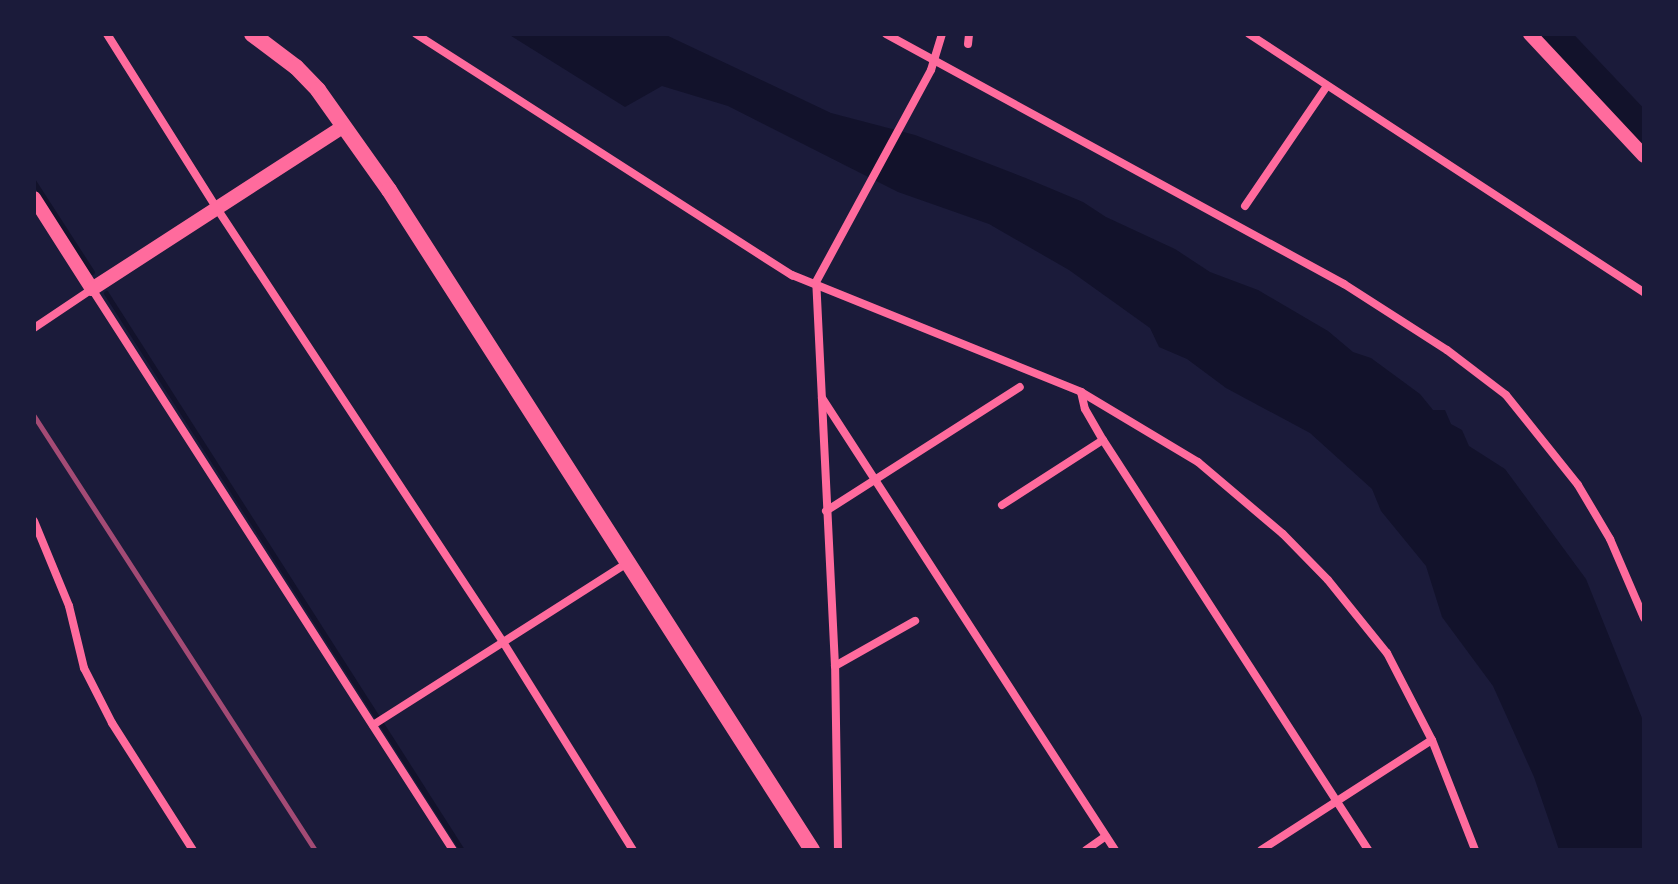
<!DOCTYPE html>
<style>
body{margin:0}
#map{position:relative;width:1678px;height:884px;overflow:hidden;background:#1b1b3a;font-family:Lato,sans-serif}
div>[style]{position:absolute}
.water>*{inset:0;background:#12122b}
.stream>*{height:5px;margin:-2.5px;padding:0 2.5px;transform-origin:2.5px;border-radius:2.5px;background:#12122b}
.river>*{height:28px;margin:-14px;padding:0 14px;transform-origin:14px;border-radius:14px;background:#12122b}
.minor>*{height:8px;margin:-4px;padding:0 4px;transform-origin:4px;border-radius:4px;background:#ff6b9d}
.secondary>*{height:14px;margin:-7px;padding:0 7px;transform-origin:7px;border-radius:7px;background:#ff6b9d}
.primary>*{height:14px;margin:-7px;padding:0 7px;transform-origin:7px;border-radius:7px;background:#ff6b9d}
.trunk>*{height:16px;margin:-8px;padding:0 8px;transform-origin:8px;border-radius:8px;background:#ff6b9d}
.rail>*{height:5px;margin:-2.5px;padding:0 2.5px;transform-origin:2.5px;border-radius:2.5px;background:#a44b75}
span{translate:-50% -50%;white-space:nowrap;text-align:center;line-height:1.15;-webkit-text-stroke:8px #1b1b3a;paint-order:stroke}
.frame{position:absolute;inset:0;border:36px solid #1b1b3a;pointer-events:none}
</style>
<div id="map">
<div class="water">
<div style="clip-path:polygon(508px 34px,664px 34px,831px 113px,915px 135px,1028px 179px,1083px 202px,1106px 217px,1175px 249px,1210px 272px,1258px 290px,1328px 331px,1353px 352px,1371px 358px,1420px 394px,1433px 410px,1445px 410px,1451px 424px,1462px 430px,1469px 446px,1505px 469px,1586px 579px,1644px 723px,1644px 850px,1559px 850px,1534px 777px,1493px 686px,1442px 617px,1426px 566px,1381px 511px,1372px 489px,1310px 433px,1226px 388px,1187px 359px,1159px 347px,1150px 328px,1069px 270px,989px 224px,898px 192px,728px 106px,662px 86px,625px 107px)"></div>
</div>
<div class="stream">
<div style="left:34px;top:182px;width:107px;rotate:57.2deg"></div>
<div style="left:106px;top:293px;width:661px;rotate:57.42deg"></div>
</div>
<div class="river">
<div style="left:1554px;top:34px;width:131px;rotate:46.5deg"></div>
</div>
<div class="minor">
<div style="left:107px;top:34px;width:204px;rotate:57.8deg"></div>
<div style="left:216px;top:207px;width:521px;rotate:56.58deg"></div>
<div style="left:503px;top:642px;width:245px;rotate:58deg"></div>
<div style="left:416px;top:34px;width:447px;rotate:32.7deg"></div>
<div style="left:792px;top:275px;width:312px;rotate:22deg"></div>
<div style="left:1081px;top:392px;width:136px;rotate:30.9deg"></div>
<div style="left:1198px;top:462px;width:111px;rotate:40.3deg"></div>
<div style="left:1283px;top:534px;width:64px;rotate:45.6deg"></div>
<div style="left:1328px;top:580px;width:94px;rotate:51.1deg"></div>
<div style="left:1387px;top:653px;width:98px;rotate:62.7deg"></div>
<div style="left:1432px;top:740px;width:118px;rotate:68.6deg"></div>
<div style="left:886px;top:34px;width:522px;rotate:28.63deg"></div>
<div style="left:1344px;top:284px;width:122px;rotate:32.7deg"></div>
<div style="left:1447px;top:350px;width:74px;rotate:37.3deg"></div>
<div style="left:1506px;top:395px;width:115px;rotate:51.3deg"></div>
<div style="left:1578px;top:485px;width:63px;rotate:59.3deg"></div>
<div style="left:1610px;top:539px;width:86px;rotate:66.7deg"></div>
<div style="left:1249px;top:34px;width:472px;rotate:33.2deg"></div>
<div style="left:968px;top:44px;width:10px;rotate:-84deg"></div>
<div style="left:1245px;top:206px;width:145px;rotate:-55.7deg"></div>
<div style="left:34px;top:328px;width:70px;rotate:-33.9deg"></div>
<div style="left:92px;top:289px;width:667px;rotate:57.24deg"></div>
<div style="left:1081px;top:392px;width:17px;rotate:77deg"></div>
<div style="left:1085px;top:409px;width:36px;rotate:60deg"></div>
<div style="left:1103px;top:440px;width:488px;rotate:57.1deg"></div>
<div style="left:822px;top:398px;width:539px;rotate:57.05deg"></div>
<div style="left:1002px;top:505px;width:120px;rotate:-32.8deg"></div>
<div style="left:826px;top:511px;width:230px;rotate:-32.6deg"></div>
<div style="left:34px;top:521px;width:92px;rotate:67.6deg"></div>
<div style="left:69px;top:606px;width:64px;rotate:76.4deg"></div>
<div style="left:84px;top:668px;width:62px;rotate:63deg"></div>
<div style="left:112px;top:723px;width:151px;rotate:57.5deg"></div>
<div style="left:835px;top:666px;width:92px;rotate:-29.4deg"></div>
<div style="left:373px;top:725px;width:303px;rotate:-32.5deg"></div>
<div style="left:838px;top:850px;width:184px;rotate:-90.9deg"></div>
<div style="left:835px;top:666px;width:384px;rotate:-92.8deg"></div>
<div style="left:816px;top:282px;width:241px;rotate:-61.5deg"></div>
<div style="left:931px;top:70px;width:38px;rotate:-73deg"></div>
<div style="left:1086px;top:850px;width:24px;rotate:-35deg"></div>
<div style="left:1261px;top:850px;width:203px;rotate:-32.8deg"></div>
</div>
<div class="secondary">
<div style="left:34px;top:198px;width:108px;rotate:57.5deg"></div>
<div style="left:92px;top:289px;width:300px;rotate:-32.9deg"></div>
</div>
<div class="primary">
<div style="left:1530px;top:34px;width:167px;rotate:46.9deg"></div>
</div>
<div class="trunk">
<div style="left:252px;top:34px;width:55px;rotate:36.9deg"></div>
<div style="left:296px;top:67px;width:32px;rotate:46deg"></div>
<div style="left:318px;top:90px;width:123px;rotate:54.6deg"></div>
<div style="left:389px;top:190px;width:784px;rotate:57.34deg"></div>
</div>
<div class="rail">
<div style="left:34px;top:416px;width:517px;rotate:57.08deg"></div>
</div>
<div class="frame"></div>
</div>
